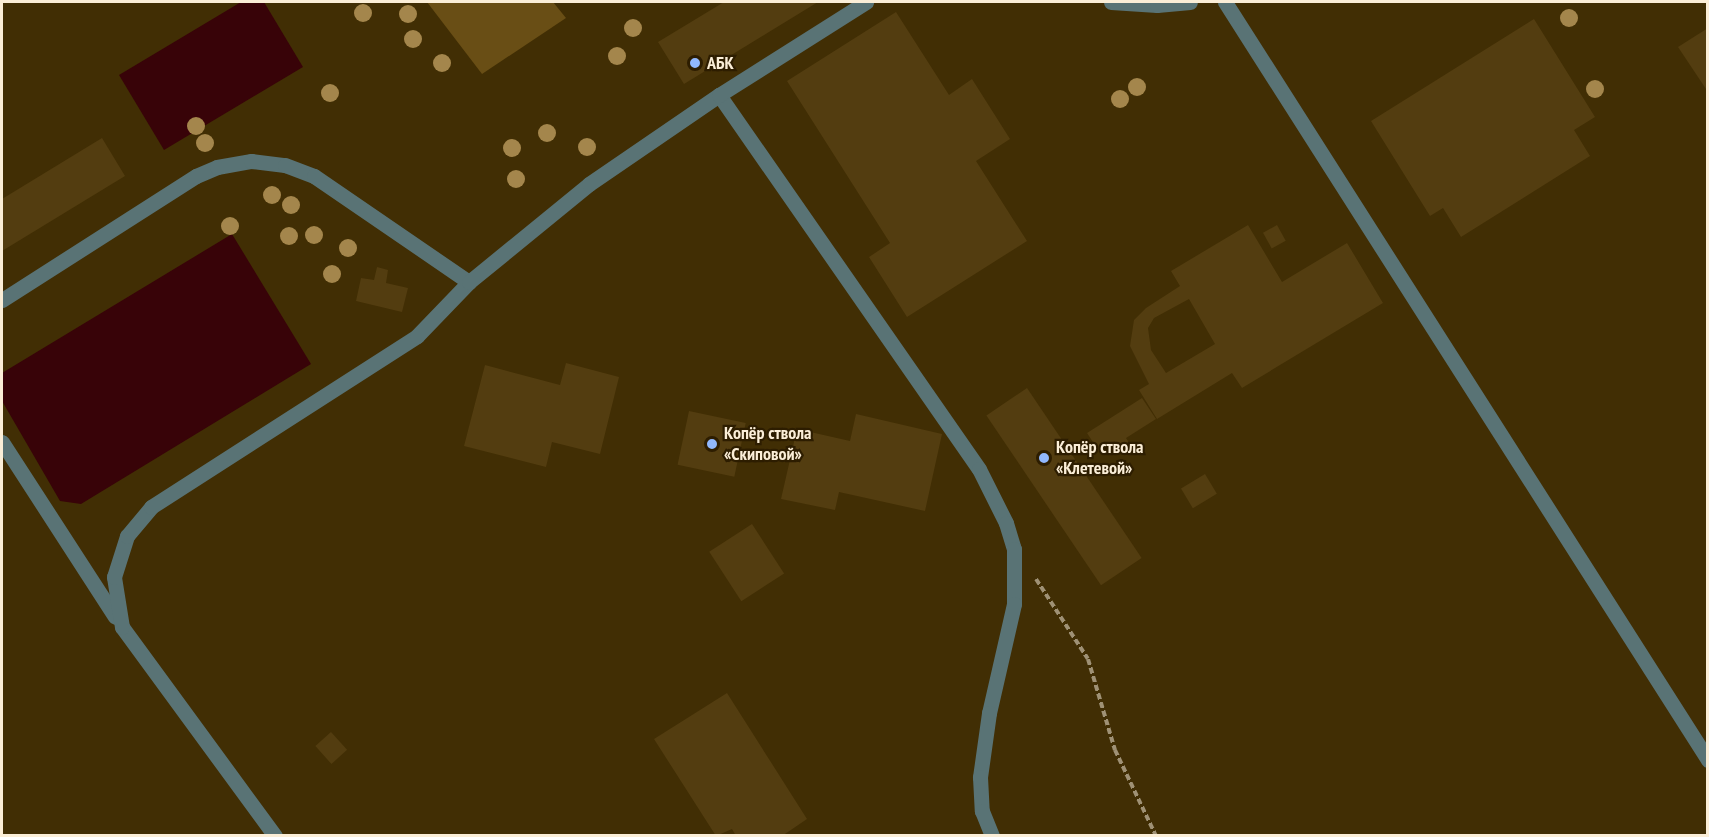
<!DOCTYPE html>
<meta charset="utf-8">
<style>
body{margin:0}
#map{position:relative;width:1709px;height:837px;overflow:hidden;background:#372705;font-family:"PT Sans Narrow",sans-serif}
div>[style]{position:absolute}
.built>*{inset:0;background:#412e04;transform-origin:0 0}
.green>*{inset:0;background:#694e15}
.water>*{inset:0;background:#380308}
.building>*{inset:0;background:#533d10;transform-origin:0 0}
.path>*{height:4px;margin-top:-2px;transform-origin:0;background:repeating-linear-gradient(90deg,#9f9175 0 6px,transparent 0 9px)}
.minor>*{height:15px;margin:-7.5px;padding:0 7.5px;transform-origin:7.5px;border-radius:7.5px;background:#597375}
.trees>*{width:18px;height:18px;margin:-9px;border-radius:50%;background:#a4864c}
.dots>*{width:16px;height:16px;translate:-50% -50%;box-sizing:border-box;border:3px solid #2d1d00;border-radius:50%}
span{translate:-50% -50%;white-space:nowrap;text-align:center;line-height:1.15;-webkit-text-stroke:4.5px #2d1d00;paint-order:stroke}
.poi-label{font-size:18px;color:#fbeed7;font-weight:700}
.left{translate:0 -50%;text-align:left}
.frame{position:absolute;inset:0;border:3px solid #fbeed7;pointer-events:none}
</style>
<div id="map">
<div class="built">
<div style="left:2px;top:2px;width:1705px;height:833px"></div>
</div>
<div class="green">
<div style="clip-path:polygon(427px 2px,553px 2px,566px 18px,482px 74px)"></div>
</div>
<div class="water">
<div style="clip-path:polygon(241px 2px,264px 2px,303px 67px,164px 150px,119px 75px)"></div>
<div style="clip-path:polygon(232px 234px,311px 364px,81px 504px,60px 501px,2px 401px,2px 373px)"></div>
</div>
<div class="building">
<div style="clip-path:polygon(724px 2px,818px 2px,684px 84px,658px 42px)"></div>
<div style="clip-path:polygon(896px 12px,949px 95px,972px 79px,1010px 139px,976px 161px,1027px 241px,907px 317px,869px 257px,890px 243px,787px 81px)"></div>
<div style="clip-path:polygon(1534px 19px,1595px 117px,1574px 130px,1590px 156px,1461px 237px,1443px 208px,1430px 216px,1371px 121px)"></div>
<div style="clip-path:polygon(1708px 28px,1708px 92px,1678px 47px)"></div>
<div style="clip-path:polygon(102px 138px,125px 176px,2px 251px,2px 199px)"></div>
<div style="clip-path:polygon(evenodd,1248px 225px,1282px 282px,1347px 243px,1383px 303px,1242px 388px,1232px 373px,1157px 419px,1139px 390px,1149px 384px,1130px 346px,1134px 320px,1146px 308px,1180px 286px,1171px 271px,1248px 225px,1189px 299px,1215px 344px,1166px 373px,1151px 350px,1148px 328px,1154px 318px,1189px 299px)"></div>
<div style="left:1277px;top:225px;width:18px;height:16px;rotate:61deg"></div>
<div style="clip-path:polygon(377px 267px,388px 270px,386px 283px,408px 288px,402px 312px,356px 301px,361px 278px,374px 280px)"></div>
<div style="clip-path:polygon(566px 363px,619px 377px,600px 454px,552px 442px,546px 467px,464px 446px,485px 365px,560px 385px)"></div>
<div style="left:1027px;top:388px;width:205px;height:49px;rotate:56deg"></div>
<div style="clip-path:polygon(1142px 398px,1156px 419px,1126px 438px,1131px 446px,1120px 452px,1115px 444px,1100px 453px,1087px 433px)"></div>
<div style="left:689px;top:411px;width:58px;height:55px;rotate:12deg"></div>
<div style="clip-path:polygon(856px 414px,942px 434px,925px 511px,839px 492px,835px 510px,781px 499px,797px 429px,850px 441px)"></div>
<div style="left:1205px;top:474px;width:23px;height:28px;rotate:59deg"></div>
<div style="left:752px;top:524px;width:59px;height:51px;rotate:57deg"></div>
<div style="clip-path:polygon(727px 693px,807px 819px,782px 836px,736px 836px,732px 829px,716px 836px,654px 739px)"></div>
<div style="left:331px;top:732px;width:24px;height:21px;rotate:48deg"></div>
</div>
<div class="path">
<div style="left:1036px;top:579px;width:95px;rotate:57deg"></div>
<div style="left:1088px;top:659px;width:95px;rotate:73.5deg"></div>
<div style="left:1115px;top:750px;width:95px;rotate:64.5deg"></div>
</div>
<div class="minor">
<div style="left:1111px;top:2px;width:46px;rotate:3.7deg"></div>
<div style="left:1157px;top:5px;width:33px;rotate:-5deg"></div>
<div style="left:1225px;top:2px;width:899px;rotate:57.49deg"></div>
<div style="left:719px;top:95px;width:455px;rotate:55.2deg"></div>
<div style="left:979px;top:469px;width:60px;rotate:63.4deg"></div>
<div style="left:1006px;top:523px;width:27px;rotate:73deg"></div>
<div style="left:1014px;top:549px;width:55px;rotate:90deg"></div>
<div style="left:1014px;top:604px;width:112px;rotate:102.9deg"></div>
<div style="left:989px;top:713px;width:65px;rotate:98deg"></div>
<div style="left:980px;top:777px;width:34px;rotate:87deg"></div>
<div style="left:982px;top:811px;width:27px;rotate:68deg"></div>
<div style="left:2px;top:300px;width:230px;rotate:-32.6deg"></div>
<div style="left:196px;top:176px;width:23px;rotate:-23deg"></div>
<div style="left:217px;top:167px;width:35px;rotate:-10deg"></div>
<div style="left:251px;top:161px;width:34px;rotate:7deg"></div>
<div style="left:285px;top:165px;width:31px;rotate:21deg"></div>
<div style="left:314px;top:176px;width:188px;rotate:34.4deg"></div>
<div style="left:2px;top:442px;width:208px;rotate:57.1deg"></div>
<div style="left:275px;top:836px;width:259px;rotate:-126.2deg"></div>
<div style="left:122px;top:627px;width:51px;rotate:-99.1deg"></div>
<div style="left:114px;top:577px;width:43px;rotate:-72.4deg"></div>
<div style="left:127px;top:536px;width:38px;rotate:-50deg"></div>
<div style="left:151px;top:507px;width:316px;rotate:-32.7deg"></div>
<div style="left:417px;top:336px;width:75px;rotate:-46.1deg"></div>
<div style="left:469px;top:282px;width:155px;rotate:-39.2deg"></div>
<div style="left:589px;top:184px;width:158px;rotate:-34.4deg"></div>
<div style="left:719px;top:95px;width:174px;rotate:-32.3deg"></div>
</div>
<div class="trees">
<div style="left:363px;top:13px"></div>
<div style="left:408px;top:14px"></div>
<div style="left:1569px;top:18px"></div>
<div style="left:633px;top:28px"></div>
<div style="left:413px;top:39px"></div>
<div style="left:617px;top:56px"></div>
<div style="left:442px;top:63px"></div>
<div style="left:1137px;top:87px"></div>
<div style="left:1595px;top:89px"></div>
<div style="left:330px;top:93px"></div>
<div style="left:1120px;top:99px"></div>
<div style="left:196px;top:126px"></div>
<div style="left:547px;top:133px"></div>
<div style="left:205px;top:143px"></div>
<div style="left:587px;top:147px"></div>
<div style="left:512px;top:148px"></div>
<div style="left:516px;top:179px"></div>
<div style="left:272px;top:195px"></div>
<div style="left:291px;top:205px"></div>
<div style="left:230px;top:226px"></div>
<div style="left:314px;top:235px"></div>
<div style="left:289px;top:236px"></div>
<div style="left:348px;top:248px"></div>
<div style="left:332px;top:274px"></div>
</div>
<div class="dots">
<div style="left:695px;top:63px;background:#91b8fd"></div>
<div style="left:712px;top:444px;background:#91b8fd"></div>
<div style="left:1044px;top:458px;background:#91b8fd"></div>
</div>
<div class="poi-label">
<span class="left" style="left:707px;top:63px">АБК</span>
<span class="left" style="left:724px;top:444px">Копёр ствола<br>«Скиповой»</span>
<span class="left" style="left:1056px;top:458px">Копёр ствола<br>«Клетевой»</span>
</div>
<div class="frame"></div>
</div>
